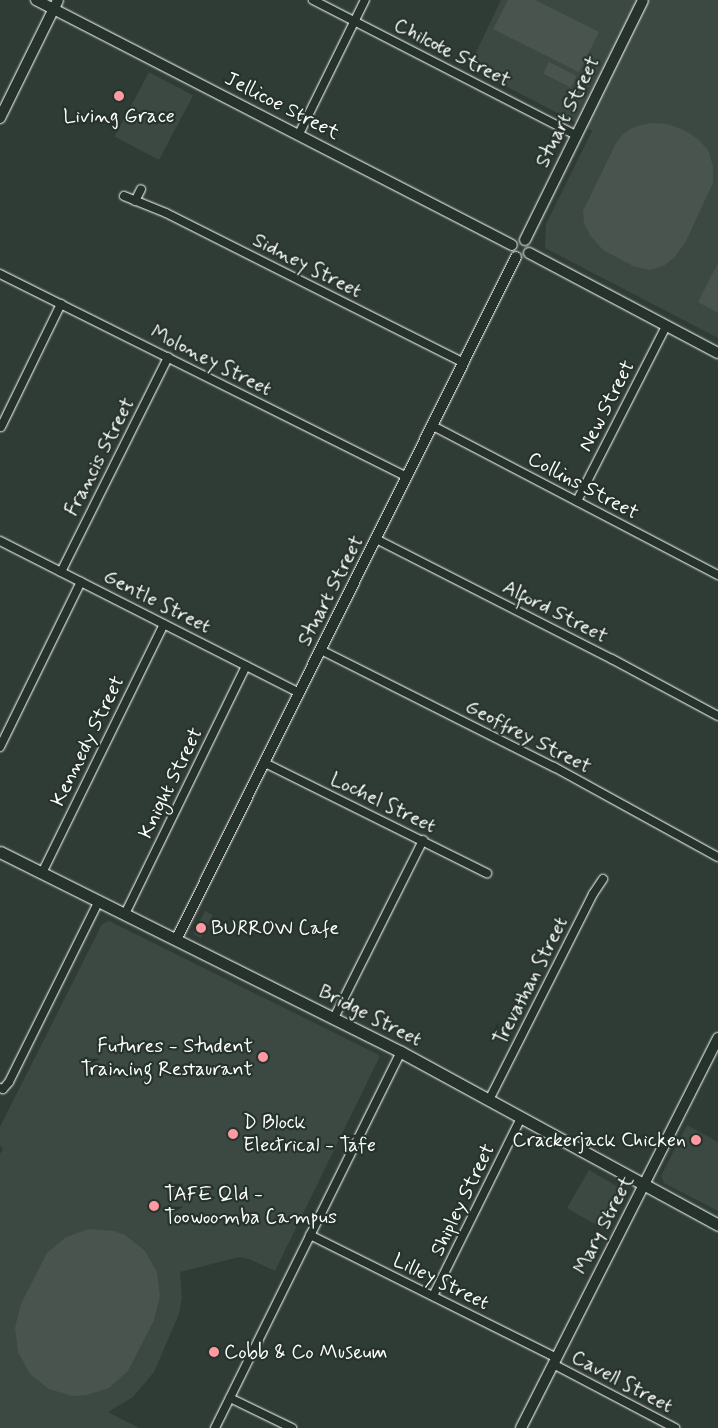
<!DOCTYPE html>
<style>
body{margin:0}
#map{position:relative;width:718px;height:1428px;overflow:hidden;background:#2f3b35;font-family:Mynerve,sans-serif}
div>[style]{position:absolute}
.built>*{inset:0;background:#3c4842;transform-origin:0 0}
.green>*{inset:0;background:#4a544f;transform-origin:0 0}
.roads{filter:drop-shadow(0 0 1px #fff) drop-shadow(0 0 1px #fff)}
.minor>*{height:8px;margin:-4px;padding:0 4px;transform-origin:4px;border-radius:4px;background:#26332d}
.tertiary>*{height:10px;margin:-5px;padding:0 5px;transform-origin:5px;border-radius:5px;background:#26332d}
.secondary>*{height:11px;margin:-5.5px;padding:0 5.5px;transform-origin:5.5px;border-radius:5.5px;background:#26332d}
.dots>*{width:14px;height:14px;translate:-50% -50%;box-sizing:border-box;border:2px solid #26332d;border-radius:50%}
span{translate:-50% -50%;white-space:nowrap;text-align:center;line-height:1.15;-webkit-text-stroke:4.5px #26332d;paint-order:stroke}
.street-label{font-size:20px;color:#fff}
.poi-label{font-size:20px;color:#fff}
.left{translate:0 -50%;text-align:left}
.right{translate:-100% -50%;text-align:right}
</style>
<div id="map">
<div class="built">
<div style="clip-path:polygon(501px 0,718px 0,718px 338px,545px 248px,546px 224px,592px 131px,469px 67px)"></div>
<div style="left:149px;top:72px;width:50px;height:73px;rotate:28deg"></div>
<div style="left:205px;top:911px;width:9px;height:26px;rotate:27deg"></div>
<div style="clip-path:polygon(109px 921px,379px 1055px,379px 1058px,275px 1271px,249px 1259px,239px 1257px,180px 1272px,182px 1298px,179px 1314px,154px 1372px,133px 1397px,108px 1412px,139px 1428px,0 1428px,0 1154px,3px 1149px,0 1145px,0 1127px,102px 924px)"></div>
<div style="clip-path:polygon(687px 1125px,718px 1142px,718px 1211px,664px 1183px,661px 1176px)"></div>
<div style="left:589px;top:1170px;width:43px;height:44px;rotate:30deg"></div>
</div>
<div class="green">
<div style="clip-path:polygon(508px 0,535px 0,599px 32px,579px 72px,493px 29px)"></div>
<div style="left:549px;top:62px;width:31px;height:13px;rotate:27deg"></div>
<div style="clip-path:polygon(651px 123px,667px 124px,684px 130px,698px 139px,708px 150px,713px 166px,713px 183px,686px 241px,675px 257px,665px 265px,650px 270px,633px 266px,603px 250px,590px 235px,584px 223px,583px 211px,616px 143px,623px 134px,634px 127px)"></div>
<div style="clip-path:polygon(718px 263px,718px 313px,698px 302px)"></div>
<div style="clip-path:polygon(89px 1229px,114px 1231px,125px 1235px,145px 1251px,157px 1272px,160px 1296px,154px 1320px,128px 1371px,109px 1388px,86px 1395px,73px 1396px,49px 1389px,30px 1374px,18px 1352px,15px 1328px,21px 1304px,47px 1253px,66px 1237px)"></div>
</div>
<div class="roads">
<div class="minor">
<div style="left:313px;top:0;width:296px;rotate:27.2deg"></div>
<div style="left:299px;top:134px;width:149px;rotate:-63.8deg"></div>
<div style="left:124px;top:196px;width:45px;rotate:22deg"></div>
<div style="left:166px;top:213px;width:334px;rotate:26.7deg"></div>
<div style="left:135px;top:201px;width:13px;rotate:-63deg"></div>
<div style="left:0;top:274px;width:455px;rotate:26.5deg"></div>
<div style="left:433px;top:426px;width:322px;rotate:27.6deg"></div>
<div style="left:1px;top:427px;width:137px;rotate:-64deg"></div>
<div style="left:577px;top:501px;width:196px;rotate:-63deg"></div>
<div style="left:376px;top:539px;width:265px;rotate:27deg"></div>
<div style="left:612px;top:659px;width:120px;rotate:28.3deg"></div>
<div style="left:0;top:541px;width:336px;rotate:26.9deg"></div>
<div style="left:61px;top:572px;width:240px;rotate:-63.5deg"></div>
<div style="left:321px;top:650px;width:261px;rotate:26.7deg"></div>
<div style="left:554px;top:767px;width:187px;rotate:28.8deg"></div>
<div style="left:0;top:747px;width:184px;rotate:-63.9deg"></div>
<div style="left:265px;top:763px;width:248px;rotate:26.4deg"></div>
<div style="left:42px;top:873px;width:277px;rotate:-63.9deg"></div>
<div style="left:125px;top:914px;width:276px;rotate:-64deg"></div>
<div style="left:334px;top:1018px;width:199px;rotate:-63.4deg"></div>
<div style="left:0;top:1088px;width:3px;rotate:18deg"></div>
<div style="left:3px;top:1089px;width:9px;rotate:-49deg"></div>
<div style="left:9px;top:1082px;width:202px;rotate:-63.6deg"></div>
<div style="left:489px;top:1100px;width:231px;rotate:-63.2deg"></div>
<div style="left:593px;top:894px;width:18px;rotate:-56deg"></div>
<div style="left:310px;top:1235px;width:276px;rotate:26.5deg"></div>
<div style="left:433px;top:1296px;width:199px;rotate:-63.7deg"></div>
<div style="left:553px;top:1364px;width:138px;rotate:27.7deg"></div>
<div style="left:230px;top:1398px;width:69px;rotate:25.8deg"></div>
<div style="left:215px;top:1428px;width:419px;rotate:-63.7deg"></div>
</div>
<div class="tertiary">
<div style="left:36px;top:0;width:535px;rotate:27.24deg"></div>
<div style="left:0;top:118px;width:131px;rotate:-63.8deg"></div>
<div style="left:525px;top:240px;width:267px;rotate:-63.8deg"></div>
<div style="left:529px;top:253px;width:214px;rotate:27.9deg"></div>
<div style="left:176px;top:940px;width:763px;rotate:-63.54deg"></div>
<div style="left:521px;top:1428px;width:437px;rotate:-63.2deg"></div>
</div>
<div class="secondary">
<div style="left:0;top:852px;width:448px;rotate:26.5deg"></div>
<div style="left:401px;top:1052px;width:361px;rotate:28.6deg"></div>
</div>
</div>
<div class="dots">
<div style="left:119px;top:96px;background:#ff9aa2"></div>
<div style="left:201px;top:928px;background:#ff9aa2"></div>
<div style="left:263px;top:1057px;background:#ff9aa2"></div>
<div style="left:233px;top:1134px;background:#ff9aa2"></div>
<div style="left:696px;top:1140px;background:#ff9aa2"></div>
<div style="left:154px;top:1206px;background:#ff9aa2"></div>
<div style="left:214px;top:1352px;background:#ff9aa2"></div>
</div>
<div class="street-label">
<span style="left:452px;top:53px;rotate:27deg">Chilcote Street</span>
<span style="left:282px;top:106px;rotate:27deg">Jellicoe Street</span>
<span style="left:568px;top:112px;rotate:-64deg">Stuart Street</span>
<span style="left:307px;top:266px;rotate:27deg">Sidney Street</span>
<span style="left:211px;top:361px;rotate:27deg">Moloney Street</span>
<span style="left:607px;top:406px;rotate:-63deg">New Street</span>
<span style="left:100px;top:457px;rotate:-63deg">Francis Street</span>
<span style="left:583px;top:486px;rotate:28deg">Collins Street</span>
<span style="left:331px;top:591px;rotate:-63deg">Stuart Street</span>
<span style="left:157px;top:602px;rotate:27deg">Gentle Street</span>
<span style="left:555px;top:612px;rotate:27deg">Alford Street</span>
<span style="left:528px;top:737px;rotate:27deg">Geoffrey Street</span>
<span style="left:88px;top:741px;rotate:-64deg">Kennedy Street</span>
<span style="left:171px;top:783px;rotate:-64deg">Knight Street</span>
<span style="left:383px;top:803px;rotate:26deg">Lochel Street</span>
<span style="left:531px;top:981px;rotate:-63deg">Trevathan Street</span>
<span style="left:370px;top:1016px;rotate:27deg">Bridge Street</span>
<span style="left:463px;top:1200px;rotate:-64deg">Shipley Street</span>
<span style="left:604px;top:1225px;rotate:-63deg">Mary Street</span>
<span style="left:441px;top:1282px;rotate:26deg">Lilley Street</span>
<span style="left:622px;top:1382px;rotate:28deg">Cavell Street</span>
</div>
<div class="poi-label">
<span style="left:119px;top:116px">Living Grace</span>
<span class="left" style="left:211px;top:928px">BURROW Cafe</span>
<span class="right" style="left:253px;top:1058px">Futures - Student<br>Training Restaurant</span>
<span class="left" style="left:243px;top:1134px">D Block<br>Electrical - Tafe</span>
<span class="right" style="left:686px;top:1140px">Crackerjack Chicken</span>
<span class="left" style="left:164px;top:1206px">TAFE Qld -<br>Toowoomba Campus</span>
<span class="left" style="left:224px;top:1352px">Cobb &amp; Co Museum</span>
</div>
</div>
